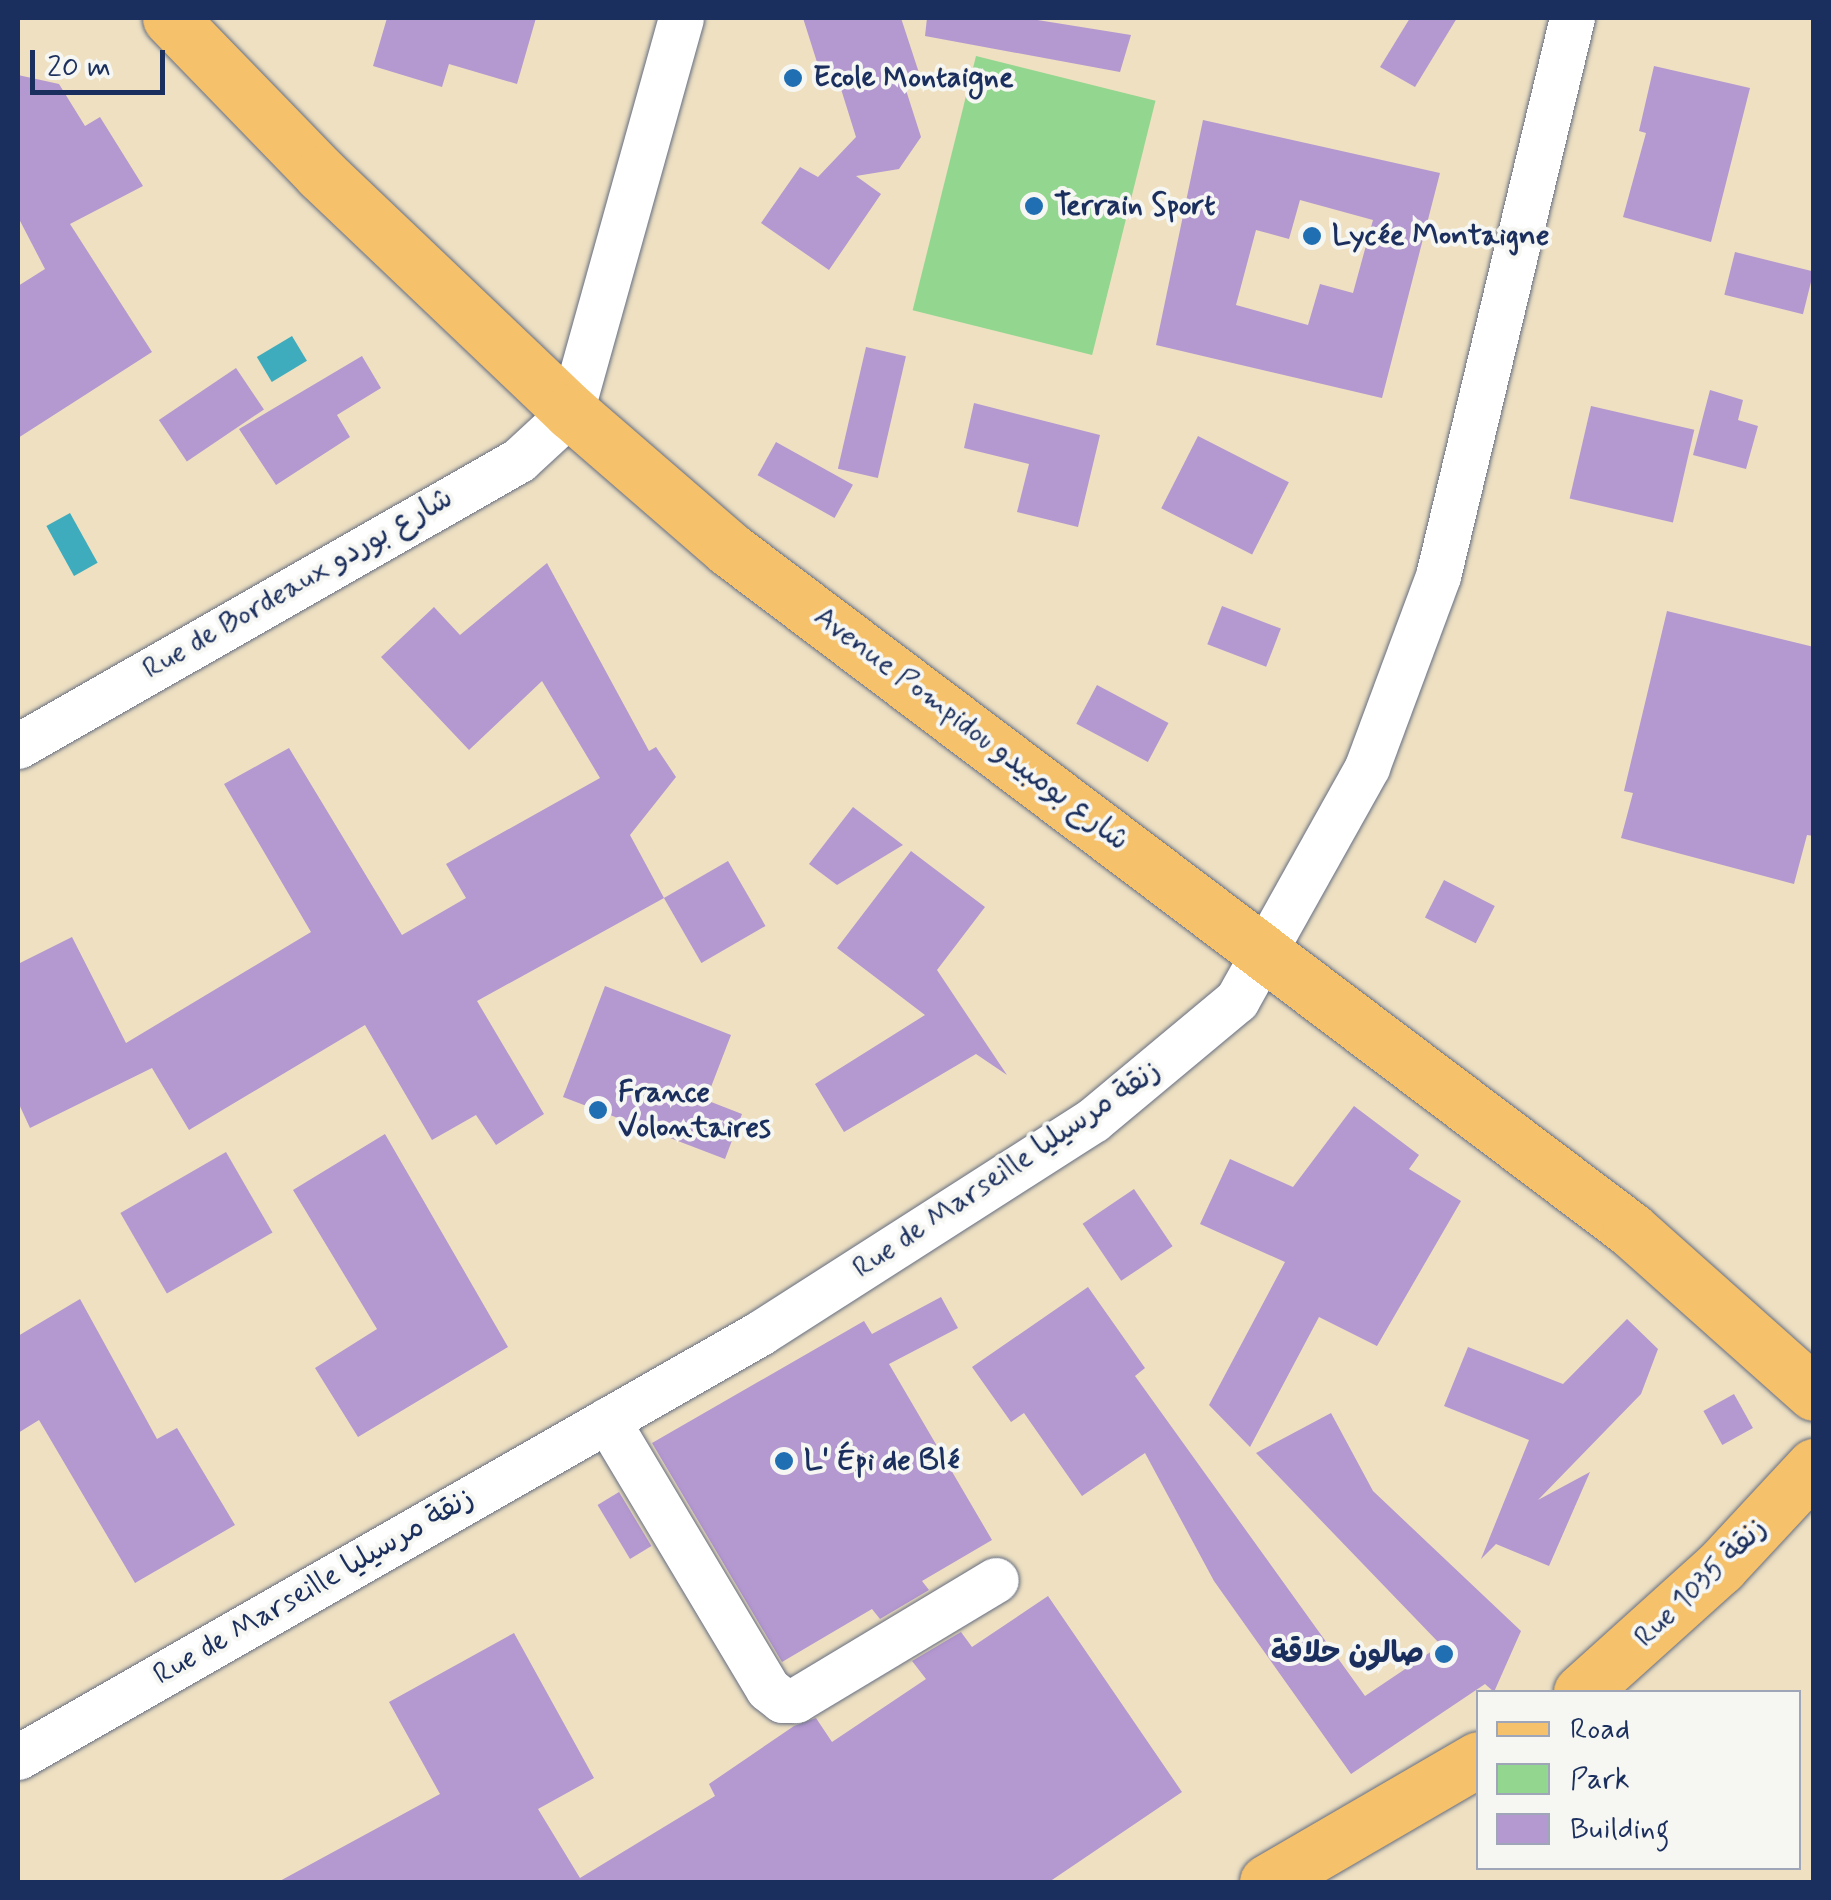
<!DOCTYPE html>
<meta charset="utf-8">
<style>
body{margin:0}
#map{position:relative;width:1831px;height:1900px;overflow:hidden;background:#eee0c1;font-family:Mynerve,"Playpen Sans Arabic",sans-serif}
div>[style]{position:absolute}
.green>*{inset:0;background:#92d68f;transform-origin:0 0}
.water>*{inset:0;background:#3facbd;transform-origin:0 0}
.building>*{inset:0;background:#b498d0;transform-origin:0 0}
.roads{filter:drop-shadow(0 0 2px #656d81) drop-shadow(0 0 2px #656d81)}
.minor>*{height:45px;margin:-22.5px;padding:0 22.5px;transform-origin:22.5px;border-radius:22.5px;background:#fff}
.major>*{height:55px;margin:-27.5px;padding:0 27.5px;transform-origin:27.5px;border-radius:27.5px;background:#f5c16b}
.dots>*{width:28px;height:28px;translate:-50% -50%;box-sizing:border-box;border:5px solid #f6f6f2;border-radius:50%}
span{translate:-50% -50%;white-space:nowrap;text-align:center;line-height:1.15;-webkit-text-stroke:8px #f6f6f2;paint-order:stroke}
.poi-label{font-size:30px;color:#1b2f5e;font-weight:700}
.left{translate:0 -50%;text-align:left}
.right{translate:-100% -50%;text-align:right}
.street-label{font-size:30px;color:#1b2f5e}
.frame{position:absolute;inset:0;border:20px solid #1b2f5e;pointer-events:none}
.legend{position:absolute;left:1476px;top:1690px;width:325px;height:180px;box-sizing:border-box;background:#f6f6f2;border:2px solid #9ea6b7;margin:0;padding:12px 18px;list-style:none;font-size:30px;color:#1b2f5e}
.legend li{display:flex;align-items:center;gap:20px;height:50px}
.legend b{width:50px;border:2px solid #9ea6b7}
.scale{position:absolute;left:30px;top:50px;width:135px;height:45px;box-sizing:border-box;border:5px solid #1b2f5e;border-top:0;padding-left:12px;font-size:30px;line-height:35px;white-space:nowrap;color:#1b2f5e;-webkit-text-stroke:8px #f6f6f2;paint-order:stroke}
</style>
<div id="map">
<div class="green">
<div style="left:976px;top:56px;width:185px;height:262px;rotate:14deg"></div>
</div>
<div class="water">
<div style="left:292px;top:336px;width:29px;height:41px;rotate:59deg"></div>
<div style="left:70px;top:513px;width:57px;height:27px;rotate:61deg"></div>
</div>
<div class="building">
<div style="clip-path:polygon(387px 18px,536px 18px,517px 84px,449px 64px,442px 87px,373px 66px)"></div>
<div style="clip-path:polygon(803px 18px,901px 18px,922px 82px,905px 87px,921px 137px,899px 169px,856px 176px,881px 194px,829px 270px,761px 223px,800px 167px,818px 177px,856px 137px,836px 73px,822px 78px)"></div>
<div style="clip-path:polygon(927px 18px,1025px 18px,1131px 35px,1120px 72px,925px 36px)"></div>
<div style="clip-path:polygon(1410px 18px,1457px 18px,1415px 87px,1380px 67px)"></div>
<div style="clip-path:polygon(1654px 66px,1750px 88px,1711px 242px,1623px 217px,1646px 133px,1639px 131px)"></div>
<div style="clip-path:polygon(18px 75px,59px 84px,85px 126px,100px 117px,143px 186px,70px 224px,152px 352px,18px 438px,18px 286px,45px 269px,18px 217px)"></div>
<div style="clip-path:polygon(evenodd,1203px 120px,1440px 173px,1382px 398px,1156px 345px,1203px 120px,1300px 200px,1373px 220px,1353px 293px,1320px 284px,1308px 325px,1236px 305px,1256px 230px,1289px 239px,1300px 200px)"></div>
<div style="left:1735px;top:252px;width:81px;height:44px;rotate:14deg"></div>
<div style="left:866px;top:347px;width:41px;height:125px;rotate:13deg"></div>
<div style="clip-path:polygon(362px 356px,381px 388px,337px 415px,350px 437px,276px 485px,239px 429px)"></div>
<div style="left:236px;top:368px;width:50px;height:93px;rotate:56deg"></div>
<div style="clip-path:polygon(1710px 390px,1743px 400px,1738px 420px,1758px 426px,1746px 469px,1693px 455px)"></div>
<div style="clip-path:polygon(974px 403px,1100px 435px,1078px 527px,1017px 512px,1029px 464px,964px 448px)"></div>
<div style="left:1591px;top:406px;width:106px;height:95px;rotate:13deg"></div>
<div style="left:1198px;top:436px;width:102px;height:81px;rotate:27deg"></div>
<div style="left:776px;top:442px;width:88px;height:38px;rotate:29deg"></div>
<div style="clip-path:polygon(547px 563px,649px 751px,656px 747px,676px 777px,630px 835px,664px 898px,477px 1001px,544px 1114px,496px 1145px,476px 1115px,432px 1140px,365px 1025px,189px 1130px,152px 1068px,30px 1128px,18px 1102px,18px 964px,72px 937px,126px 1043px,311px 932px,224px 784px,289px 748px,402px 935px,466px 898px,446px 864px,600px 778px,542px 681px,469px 750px,381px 657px,434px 607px,460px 635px)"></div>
<div style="left:1222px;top:606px;width:63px;height:41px;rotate:21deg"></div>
<div style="clip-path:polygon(1667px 611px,1814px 647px,1814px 836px,1807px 835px,1794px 884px,1621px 838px,1633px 793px,1624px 791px)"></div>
<div style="left:1097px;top:685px;width:81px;height:44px;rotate:28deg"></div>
<div style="clip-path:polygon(853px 807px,903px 845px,837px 885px,809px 864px)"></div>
<div style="clip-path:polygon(911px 851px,985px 907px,937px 970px,1007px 1075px,976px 1054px,844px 1132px,815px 1084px,925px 1015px,837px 948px)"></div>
<div style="left:728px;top:861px;width:75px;height:74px;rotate:60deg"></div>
<div style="left:1444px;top:880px;width:57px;height:42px;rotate:27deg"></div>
<div style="clip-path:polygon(605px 986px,731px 1035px,706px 1100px,742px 1114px,725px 1159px,563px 1097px)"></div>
<div style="clip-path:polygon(1354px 1106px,1419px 1155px,1409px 1169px,1461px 1201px,1377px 1346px,1319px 1317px,1250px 1447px,1209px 1405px,1285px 1262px,1200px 1224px,1230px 1159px,1293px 1187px)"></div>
<div style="clip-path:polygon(385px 1134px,508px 1347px,358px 1437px,315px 1368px,377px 1329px,293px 1190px)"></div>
<div style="left:226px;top:1152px;width:93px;height:122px;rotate:60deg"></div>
<div style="left:1134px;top:1189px;width:69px;height:62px;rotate:56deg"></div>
<div style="clip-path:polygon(1088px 1287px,1145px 1368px,1135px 1376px,1365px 1696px,1441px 1645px,1256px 1453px,1331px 1413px,1373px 1491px,1521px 1631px,1494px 1692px,1485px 1684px,1351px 1774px,1214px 1581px,1145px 1453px,1082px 1496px,1024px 1413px,1011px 1422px,972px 1367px)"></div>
<div style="clip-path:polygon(941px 1297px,958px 1328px,889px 1364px,992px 1540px,922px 1581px,929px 1590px,880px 1619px,872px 1609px,782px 1662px,652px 1443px,864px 1321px,872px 1334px)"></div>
<div style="clip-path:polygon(80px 1299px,157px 1439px,177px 1428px,235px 1525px,135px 1583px,39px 1420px,18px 1433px,18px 1336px)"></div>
<div style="clip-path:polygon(1627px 1319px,1658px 1349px,1641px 1394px,1538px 1500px,1590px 1472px,1549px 1566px,1496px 1544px,1481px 1559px,1529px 1440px,1444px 1406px,1468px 1347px,1563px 1384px)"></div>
<div style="left:1734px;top:1394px;width:39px;height:35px;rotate:61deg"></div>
<div style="left:619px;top:1492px;width:63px;height:25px;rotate:59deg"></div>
<div style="clip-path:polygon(1048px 1596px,1182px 1792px,1049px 1882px,278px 1882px,440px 1794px,389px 1702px,514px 1633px,594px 1778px,538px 1809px,580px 1878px,715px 1796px,709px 1784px,794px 1726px,816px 1718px,832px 1742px,926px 1679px,912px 1661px,961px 1632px,972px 1647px)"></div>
</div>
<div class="roads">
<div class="minor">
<div style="left:18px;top:746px;width:577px;rotate:-29.72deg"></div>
<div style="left:519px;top:460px;width:71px;rotate:-42.7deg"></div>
<div style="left:571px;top:412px;width:409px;rotate:-74.4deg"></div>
<div style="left:607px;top:1420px;width:313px;rotate:59.1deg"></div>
<div style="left:768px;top:1689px;width:18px;rotate:38deg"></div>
<div style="left:782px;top:1700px;width:14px"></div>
<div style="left:796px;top:1700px;width:233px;rotate:-31deg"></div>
<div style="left:18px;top:1757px;width:855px;rotate:-29.74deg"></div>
<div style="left:760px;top:1333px;width:395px;rotate:-32.6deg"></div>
<div style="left:1093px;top:1120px;width:187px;rotate:-39.8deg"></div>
<div style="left:1237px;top:1000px;width:267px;rotate:-60.8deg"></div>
<div style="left:1367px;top:767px;width:204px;rotate:-69.6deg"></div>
<div style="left:1438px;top:576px;width:574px;rotate:-76.5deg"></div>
</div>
<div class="major">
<div style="left:170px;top:18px;width:217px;rotate:45.9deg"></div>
<div style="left:321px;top:174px;width:345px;rotate:43.6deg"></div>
<div style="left:571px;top:412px;width:209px;rotate:40.9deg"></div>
<div style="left:729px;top:549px;width:1130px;rotate:37.05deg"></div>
<div style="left:1631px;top:1230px;width:245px;rotate:41.7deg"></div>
<div style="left:1581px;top:1692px;width:187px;rotate:-42deg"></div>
<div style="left:1720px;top:1567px;width:138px;rotate:-47.1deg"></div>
<div style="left:1267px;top:1882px;width:244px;rotate:-30.2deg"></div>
</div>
</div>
<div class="dots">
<div style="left:793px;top:78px;background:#1f6fb2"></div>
<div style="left:1034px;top:206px;background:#1f6fb2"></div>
<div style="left:1312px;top:236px;background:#1f6fb2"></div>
<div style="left:598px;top:1110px;background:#1f6fb2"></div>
<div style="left:784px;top:1461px;background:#1f6fb2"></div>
<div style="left:1444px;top:1654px;background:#1f6fb2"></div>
</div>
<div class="poi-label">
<span class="left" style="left:813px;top:78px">Ecole Montaigne</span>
<span class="left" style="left:1054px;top:206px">Terrain Sport</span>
<span class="left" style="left:1332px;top:236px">Lycée Montaigne</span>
<span class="left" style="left:618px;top:1110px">France<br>Volontaires</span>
<span class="left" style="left:804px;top:1461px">L' Épi de Blé</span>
<span class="right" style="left:1424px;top:1654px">صالون حلاقة</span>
</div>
<div class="street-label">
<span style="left:298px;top:584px;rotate:-30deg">Rue de Bordeaux شارع بوردو</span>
<span style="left:971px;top:729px;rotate:37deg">Avenue Pompidou شارع بومبيدو</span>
<span style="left:1007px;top:1170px;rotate:-34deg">Rue de Marseille زنقة مرسيليا</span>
<span style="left:1701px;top:1583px;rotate:-44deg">Rue 1035 زنقة</span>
<span style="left:314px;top:1587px;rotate:-30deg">Rue de Marseille زنقة مرسيليا</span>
</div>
<div class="frame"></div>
<ul class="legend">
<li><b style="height:12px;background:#f5c16b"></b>Road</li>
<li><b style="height:28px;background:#92d68f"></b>Park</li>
<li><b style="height:28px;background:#b498d0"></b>Building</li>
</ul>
<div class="scale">20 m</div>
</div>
